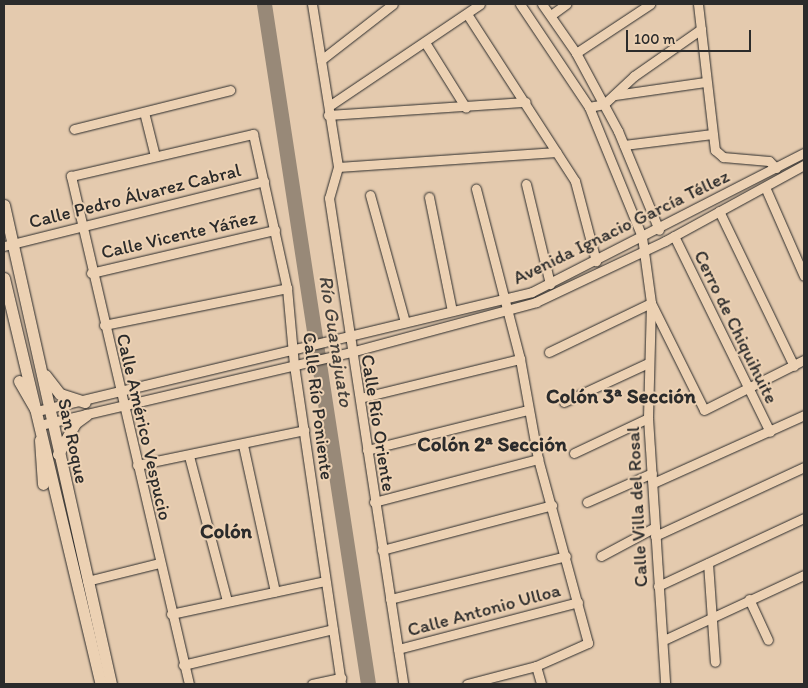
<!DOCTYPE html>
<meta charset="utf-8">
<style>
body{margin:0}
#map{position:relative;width:808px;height:688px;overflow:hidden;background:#e4caae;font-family:Itim,sans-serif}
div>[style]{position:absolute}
.river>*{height:15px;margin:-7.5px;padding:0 7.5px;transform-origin:7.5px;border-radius:7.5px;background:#988978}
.roads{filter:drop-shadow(0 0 1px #2b2b2b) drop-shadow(0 0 1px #2b2b2b)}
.minor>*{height:9px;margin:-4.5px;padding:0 4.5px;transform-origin:4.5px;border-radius:4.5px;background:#ecd1b3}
.major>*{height:11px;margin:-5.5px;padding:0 5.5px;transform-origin:5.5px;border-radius:5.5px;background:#ecd1b3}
span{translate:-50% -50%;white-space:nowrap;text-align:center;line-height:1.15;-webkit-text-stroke:4px #ecd1b3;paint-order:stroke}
.street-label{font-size:19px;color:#2b2b2b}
.water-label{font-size:20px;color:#46423e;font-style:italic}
.quarter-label{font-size:21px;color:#2b2b2b;font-weight:700}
.frame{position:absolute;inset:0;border:5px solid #2b2b2b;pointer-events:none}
.scale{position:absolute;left:626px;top:30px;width:125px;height:22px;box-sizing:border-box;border:2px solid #2b2b2b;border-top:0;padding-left:6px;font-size:15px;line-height:18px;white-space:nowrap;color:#2b2b2b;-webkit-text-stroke:4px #ecd1b3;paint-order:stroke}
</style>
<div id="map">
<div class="river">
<div style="left:264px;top:4px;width:688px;rotate:81.3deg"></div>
</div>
<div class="roads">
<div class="minor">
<div style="left:312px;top:4px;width:165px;rotate:80.9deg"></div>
<div style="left:338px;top:167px;width:32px;rotate:106deg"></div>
<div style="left:329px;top:198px;width:492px;rotate:81.3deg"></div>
<div style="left:520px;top:4px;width:124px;rotate:56.2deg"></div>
<div style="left:589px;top:107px;width:140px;rotate:67.8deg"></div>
<div style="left:642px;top:237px;width:67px;rotate:82.2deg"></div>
<div style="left:651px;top:303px;width:115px;rotate:91.5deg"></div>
<div style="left:648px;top:418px;width:267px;rotate:86.3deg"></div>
<div style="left:542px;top:4px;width:60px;rotate:55.2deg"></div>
<div style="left:576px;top:53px;width:89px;rotate:61.7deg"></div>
<div style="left:618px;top:131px;width:107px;rotate:67.5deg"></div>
<div style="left:698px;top:4px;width:147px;rotate:83.4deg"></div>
<div style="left:715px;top:150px;width:11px;rotate:41deg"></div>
<div style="left:723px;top:157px;width:46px;rotate:5deg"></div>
<div style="left:769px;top:161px;width:10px;rotate:45deg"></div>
<div style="left:467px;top:14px;width:199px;rotate:57.1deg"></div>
<div style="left:575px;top:181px;width:83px;rotate:75.3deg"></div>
<div style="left:551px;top:15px;width:19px;rotate:-36deg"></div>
<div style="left:426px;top:44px;width:75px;rotate:58deg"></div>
<div style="left:576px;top:53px;width:89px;rotate:-33.5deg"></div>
<div style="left:321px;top:60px;width:91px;rotate:-37.9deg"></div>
<div style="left:615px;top:95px;width:91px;rotate:-8.2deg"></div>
<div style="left:329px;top:106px;width:182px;rotate:-34deg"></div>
<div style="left:589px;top:107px;width:15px;rotate:-11deg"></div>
<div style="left:604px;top:104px;width:41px;rotate:-43deg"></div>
<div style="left:634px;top:76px;width:82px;rotate:-35deg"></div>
<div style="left:144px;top:112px;width:45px;rotate:76deg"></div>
<div style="left:328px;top:115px;width:198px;rotate:-3.8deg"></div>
<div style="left:74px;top:129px;width:161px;rotate:-14deg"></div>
<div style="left:624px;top:145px;width:89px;rotate:-7.1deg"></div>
<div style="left:338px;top:167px;width:219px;rotate:-3.9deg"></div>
<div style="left:526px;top:184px;width:103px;rotate:76.5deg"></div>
<div style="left:765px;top:187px;width:97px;rotate:66.3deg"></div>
<div style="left:370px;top:195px;width:132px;rotate:74.6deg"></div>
<div style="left:429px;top:197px;width:116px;rotate:78.6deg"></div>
<div style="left:719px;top:211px;width:172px;rotate:64.2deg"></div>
<div style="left:674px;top:236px;width:218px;rotate:63.9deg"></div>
<div style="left:4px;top:246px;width:268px;rotate:-14deg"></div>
<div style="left:91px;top:273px;width:189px;rotate:-13.2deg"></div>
<div style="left:104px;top:325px;width:187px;rotate:-11.4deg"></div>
<div style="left:549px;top:352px;width:113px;rotate:-25.7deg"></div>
<div style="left:651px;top:303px;width:119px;rotate:63.6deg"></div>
<div style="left:704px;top:410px;width:112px;rotate:-26.6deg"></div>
<div style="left:360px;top:398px;width:165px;rotate:-13.7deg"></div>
<div style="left:564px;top:402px;width:93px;rotate:-24.9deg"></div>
<div style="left:37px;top:411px;width:509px;rotate:-13.52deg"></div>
<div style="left:532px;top:292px;width:305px;rotate:-27.1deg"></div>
<div style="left:40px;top:425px;width:319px;rotate:-13.2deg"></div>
<div style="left:351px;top:352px;width:192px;rotate:-15.1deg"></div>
<div style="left:536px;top:302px;width:143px;rotate:-25.3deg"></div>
<div style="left:665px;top:241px;width:158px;rotate:-28.7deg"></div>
<div style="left:243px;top:445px;width:150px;rotate:77.7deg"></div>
<div style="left:367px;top:450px;width:166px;rotate:-14deg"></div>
<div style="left:574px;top:453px;width:82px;rotate:-25.3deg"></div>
<div style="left:189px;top:456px;width:150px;rotate:75.3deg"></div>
<div style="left:137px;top:465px;width:171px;rotate:-11.8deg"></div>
<div style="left:653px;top:483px;width:166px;rotate:-24.2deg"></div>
<div style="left:374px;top:502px;width:170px;rotate:-14.7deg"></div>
<div style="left:587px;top:502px;width:71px;rotate:-24deg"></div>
<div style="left:655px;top:536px;width:164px;rotate:-24.8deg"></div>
<div style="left:382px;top:550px;width:176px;rotate:-14.8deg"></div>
<div style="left:601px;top:556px;width:61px;rotate:-28.2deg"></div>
<div style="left:708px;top:563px;width:99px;rotate:86deg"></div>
<div style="left:87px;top:581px;width:74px;rotate:-14deg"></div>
<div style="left:658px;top:586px;width:161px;rotate:-25deg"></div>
<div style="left:390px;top:599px;width:181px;rotate:-13.7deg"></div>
<div style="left:749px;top:599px;width:45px;rotate:65.1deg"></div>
<div style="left:171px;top:614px;width:157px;rotate:-12.1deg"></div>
<div style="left:666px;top:639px;width:152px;rotate:-24.9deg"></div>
<div style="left:398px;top:649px;width:186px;rotate:-14.6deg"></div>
<div style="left:183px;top:665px;width:154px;rotate:-13.5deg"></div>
<div style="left:536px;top:666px;width:19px;rotate:74deg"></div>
<div style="left:189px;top:684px;width:522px;rotate:-103.08deg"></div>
<div style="left:71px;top:176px;width:187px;rotate:-13deg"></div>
<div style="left:253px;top:134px;width:158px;rotate:77.6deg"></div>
<div style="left:287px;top:288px;width:77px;rotate:84.8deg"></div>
<div style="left:294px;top:365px;width:322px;rotate:81.6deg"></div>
<div style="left:312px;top:684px;width:30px;rotate:-12deg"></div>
<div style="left:467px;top:684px;width:71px;rotate:-14.6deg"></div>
<div style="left:536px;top:666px;width:57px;rotate:-23.9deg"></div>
<div style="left:588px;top:643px;width:191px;rotate:-105.2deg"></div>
<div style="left:538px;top:459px;width:102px;rotate:-100.2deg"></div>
<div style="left:520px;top:359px;width:176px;rotate:-104.5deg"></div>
</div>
<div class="major">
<div style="left:4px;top:205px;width:491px;rotate:77.4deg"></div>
<div style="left:4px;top:278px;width:417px;rotate:76.6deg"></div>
<div style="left:45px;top:375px;width:24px;rotate:52deg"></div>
<div style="left:60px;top:394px;width:26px;rotate:18deg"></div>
<div style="left:19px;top:381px;width:32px;rotate:60deg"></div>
<div style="left:40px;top:440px;width:44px;rotate:86.1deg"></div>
<div style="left:58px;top:454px;width:35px;rotate:-61deg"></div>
<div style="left:75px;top:423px;width:14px;rotate:-36deg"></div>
</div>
</div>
<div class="street-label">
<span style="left:135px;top:196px;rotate:-14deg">Calle Pedro Álvarez Cabral</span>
<span style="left:621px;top:227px;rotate:-26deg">Avenida Ignacio García Téllez</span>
<span style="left:179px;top:235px;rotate:-13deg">Calle Vicente Yáñez</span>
<span style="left:736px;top:327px;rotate:64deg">Cerro de Chiquihuite</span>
<span style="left:318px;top:406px;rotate:83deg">Calle Río Poniente</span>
<span style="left:378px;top:423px;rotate:81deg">Calle Río Oriente</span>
<span style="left:144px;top:427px;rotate:77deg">Calle Américo Vespucio</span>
<span style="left:73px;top:441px;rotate:78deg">San Roque</span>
<span style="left:637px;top:507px;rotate:-93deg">Calle Villa del Rosal</span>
<span style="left:484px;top:610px;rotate:-15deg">Calle Antonio Ulloa</span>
</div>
<div class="water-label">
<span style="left:336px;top:341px;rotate:81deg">Río Guanajuato</span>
</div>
<div class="quarter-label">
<span style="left:621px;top:396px">Colón 3ª Sección</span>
<span style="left:492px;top:444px">Colón 2ª Sección</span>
<span style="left:226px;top:531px">Colón</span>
</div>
<div class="frame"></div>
<div class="scale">100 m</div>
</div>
